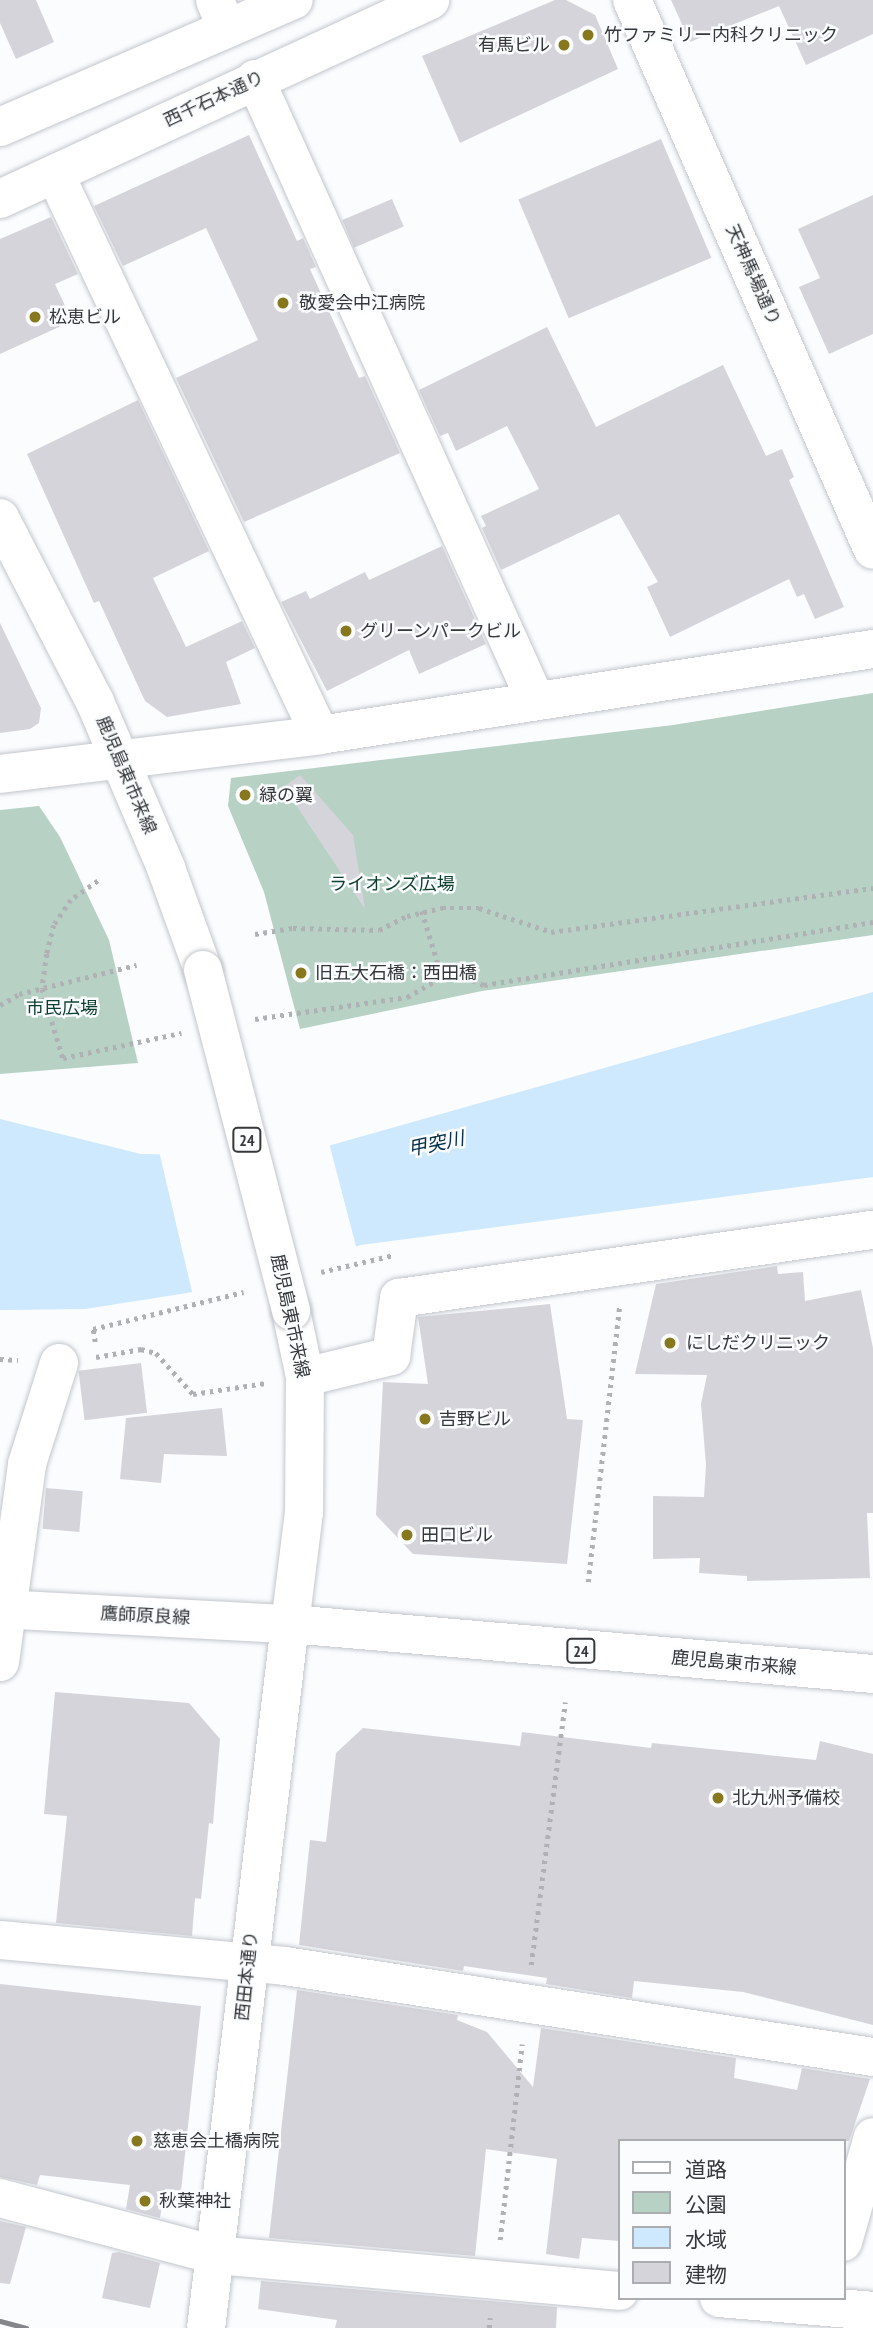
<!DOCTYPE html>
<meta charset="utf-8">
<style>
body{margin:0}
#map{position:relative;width:873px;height:2328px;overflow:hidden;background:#fafcfe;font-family:"PT Sans Narrow","Noto Sans JP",sans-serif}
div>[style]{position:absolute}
.green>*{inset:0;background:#b7d1c4}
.water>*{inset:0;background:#cee8fd}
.pier>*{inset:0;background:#fafcfe}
.building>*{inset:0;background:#d6d4db;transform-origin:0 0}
.path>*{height:4.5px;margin-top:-2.25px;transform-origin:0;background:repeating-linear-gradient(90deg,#afb1b4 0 3.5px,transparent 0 8.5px)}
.roads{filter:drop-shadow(0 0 2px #c2c6cc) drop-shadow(0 0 2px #c2c6cc)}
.minor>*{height:38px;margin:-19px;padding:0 19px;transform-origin:19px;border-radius:19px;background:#fff}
.tertiary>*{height:38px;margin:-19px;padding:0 19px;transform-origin:19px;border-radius:19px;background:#fff}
.primary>*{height:38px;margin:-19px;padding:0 19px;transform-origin:19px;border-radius:19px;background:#fff}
.rail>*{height:5px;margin:-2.5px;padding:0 2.5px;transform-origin:2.5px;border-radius:2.5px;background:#848689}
.bridges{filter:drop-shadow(0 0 2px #c2c6cc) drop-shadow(0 0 2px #c2c6cc)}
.primary-bridge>*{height:38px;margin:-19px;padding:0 19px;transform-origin:19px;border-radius:19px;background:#fff}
.dots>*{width:19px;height:19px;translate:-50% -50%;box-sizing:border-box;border:4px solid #fafcfe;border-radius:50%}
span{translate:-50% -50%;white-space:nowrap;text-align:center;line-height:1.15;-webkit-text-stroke:5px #fafcfe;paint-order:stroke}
.shield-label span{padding:2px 5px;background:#fafcfe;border:2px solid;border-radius:5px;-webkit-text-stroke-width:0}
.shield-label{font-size:16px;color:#35373a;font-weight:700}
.poi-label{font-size:18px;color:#35373a}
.left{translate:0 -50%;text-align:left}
.right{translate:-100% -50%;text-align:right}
.street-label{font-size:18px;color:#35373a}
.park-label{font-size:18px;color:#0a3f2c}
.water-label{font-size:19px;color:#07304a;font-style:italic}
.legend{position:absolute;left:618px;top:2139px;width:228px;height:161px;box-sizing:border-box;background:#fafcfe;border:2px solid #abadb0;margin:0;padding:9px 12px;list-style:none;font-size:21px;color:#35373a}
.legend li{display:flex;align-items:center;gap:14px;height:35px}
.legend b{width:35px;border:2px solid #abadb0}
</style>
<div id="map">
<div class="green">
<div style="clip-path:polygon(873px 693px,873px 935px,482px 991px,300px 1029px,264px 892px,228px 806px,231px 778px,673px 725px)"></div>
<div style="clip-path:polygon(39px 806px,60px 837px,109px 940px,138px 1063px,0 1074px,0 810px)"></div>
</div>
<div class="water">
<div style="clip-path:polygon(873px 992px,873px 1177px,361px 1245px,206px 1290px,85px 1309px,0 1310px,0 1119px,141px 1154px,289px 1157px)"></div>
</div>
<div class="pier">
<div style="clip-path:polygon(329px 1143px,357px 1250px,193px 1296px,159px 1151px,288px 1154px)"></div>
</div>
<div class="building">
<div style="clip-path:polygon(0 0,36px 0,54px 42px,16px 59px,0 23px)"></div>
<div style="clip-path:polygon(555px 0,566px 0,595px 15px,618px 69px,460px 143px,422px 56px)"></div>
<div style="clip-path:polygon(671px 0,873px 0,873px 34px,806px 65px,779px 6px,690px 42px)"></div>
<div style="clip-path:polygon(249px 135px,297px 241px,303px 238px,316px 267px,310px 269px,359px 378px,365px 376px,400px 453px,244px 522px,176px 378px,258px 340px,206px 228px,123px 266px,94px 206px)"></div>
<div style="left:661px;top:139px;width:129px;height:155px;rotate:67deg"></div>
<div style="clip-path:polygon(873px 195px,873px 334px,829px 354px,799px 287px,820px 278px,798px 229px)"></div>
<div style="left:392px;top:199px;width:30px;height:54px;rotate:67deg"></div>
<div style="clip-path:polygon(51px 217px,78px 274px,55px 284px,72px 321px,0 354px,0 239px)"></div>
<div style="clip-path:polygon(547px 327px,596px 427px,723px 365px,766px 456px,782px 449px,794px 477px,789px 480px,844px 607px,815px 619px,804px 594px,797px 597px,789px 579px,670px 637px,647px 587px,658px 582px,619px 514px,501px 570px,482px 528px,486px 526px,481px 516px,539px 489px,507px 426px,456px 451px,448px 433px,440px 436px,419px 390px)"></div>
<div style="clip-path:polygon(138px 400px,209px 551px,153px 578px,186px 647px,242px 621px,255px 648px,226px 662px,241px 704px,167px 717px,145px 701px,99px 601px,94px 603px,27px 454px)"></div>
<div style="clip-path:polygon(442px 546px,486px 644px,419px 674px,409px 650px,327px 691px,281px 602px,306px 591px,310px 599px,365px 572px,369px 580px)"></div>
<div style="clip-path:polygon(0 623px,41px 708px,39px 723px,30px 729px,0 733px)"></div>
<div style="clip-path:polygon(300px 775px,353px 835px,365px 909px,284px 787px)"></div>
<div style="clip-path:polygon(777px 1266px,778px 1274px,803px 1272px,805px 1301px,861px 1290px,873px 1348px,873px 1513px,867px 1513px,870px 1578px,747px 1581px,747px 1576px,699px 1573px,700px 1558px,653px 1559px,653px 1496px,704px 1497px,706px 1465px,701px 1404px,707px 1375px,635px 1374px,656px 1284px)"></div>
<div style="clip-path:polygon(550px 1304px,567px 1419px,583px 1420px,567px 1564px,413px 1554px,376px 1515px,383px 1382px,428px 1384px,418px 1317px)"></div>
<div style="left:141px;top:1363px;width:50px;height:63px;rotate:83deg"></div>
<div style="clip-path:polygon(222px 1408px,227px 1456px,164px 1454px,161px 1483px,120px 1479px,126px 1418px)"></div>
<div style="left:46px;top:1488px;width:37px;height:41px;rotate:5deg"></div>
<div style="clip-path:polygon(55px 1692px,189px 1703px,220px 1739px,213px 1824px,209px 1823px,201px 1899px,195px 1898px,192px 1936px,56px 1923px,67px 1816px,44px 1814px)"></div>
<div style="clip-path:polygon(363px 1728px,520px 1746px,522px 1732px,651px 1748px,652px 1743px,816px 1760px,820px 1741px,873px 1754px,873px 2025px,743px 1992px,634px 1981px,632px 1998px,546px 1984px,547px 1978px,464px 1966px,463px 1971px,299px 1945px,310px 1840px,326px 1842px,336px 1753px)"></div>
<div style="clip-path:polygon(0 1984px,201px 2006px,181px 2191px,165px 2189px,160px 2218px,126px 2209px,130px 2185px,40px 2175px,37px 2185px,0 2177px)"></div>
<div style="clip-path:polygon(297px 1990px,458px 2015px,457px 2020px,487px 2032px,533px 2087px,541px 2028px,736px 2058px,734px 2078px,797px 2090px,802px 2068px,870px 2079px,849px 2141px,619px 2141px,619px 2241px,582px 2238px,579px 2259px,546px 2254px,557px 2159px,486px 2149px,475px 2256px,269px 2238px)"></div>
<div style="clip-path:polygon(0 2221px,26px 2227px,10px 2284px,0 2283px)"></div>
<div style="clip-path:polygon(119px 2252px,160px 2263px,150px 2308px,102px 2298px,112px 2253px)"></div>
<div style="clip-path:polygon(261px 2281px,557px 2307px,556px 2328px,335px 2328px,337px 2320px,258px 2309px)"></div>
</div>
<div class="path">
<div style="left:98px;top:881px;width:33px;rotate:145deg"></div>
<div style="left:71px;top:900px;width:30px;rotate:124deg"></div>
<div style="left:54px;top:925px;width:30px;rotate:104deg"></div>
<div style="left:47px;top:954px;width:35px;rotate:98deg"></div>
<div style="left:42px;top:989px;width:72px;rotate:73.1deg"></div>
<div style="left:63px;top:1058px;width:121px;rotate:-12deg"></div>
<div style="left:422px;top:911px;width:69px;rotate:73.1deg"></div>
<div style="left:255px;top:934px;width:38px;rotate:-9deg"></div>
<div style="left:293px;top:928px;width:86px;rotate:1.3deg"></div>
<div style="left:379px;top:930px;width:31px;rotate:-27deg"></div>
<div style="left:407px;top:916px;width:36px;rotate:-13deg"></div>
<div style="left:442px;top:908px;width:37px"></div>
<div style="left:479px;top:908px;width:76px;rotate:18.4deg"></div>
<div style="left:551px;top:932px;width:325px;rotate:-7.8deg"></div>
<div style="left:0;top:1005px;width:22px;rotate:-30deg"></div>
<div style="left:19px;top:994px;width:121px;rotate:-13.9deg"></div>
<div style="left:255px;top:1019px;width:154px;rotate:-8.2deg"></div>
<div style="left:407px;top:997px;width:40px;rotate:-29.7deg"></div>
<div style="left:442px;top:977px;width:23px"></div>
<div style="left:465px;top:977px;width:21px;rotate:23deg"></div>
<div style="left:484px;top:985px;width:394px;rotate:-9.2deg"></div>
<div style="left:321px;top:1272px;width:75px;rotate:-13.1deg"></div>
<div style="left:95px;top:1342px;width:13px;rotate:-99deg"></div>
<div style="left:93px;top:1329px;width:155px;rotate:-13.8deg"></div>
<div style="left:96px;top:1357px;width:46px;rotate:-10.1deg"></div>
<div style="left:141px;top:1349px;width:16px;rotate:15deg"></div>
<div style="left:156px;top:1353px;width:55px;rotate:47.9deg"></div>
<div style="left:193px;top:1394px;width:74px;rotate:-8.6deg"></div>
<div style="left:0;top:1359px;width:18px;rotate:3deg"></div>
<div style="left:588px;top:1582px;width:276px;rotate:-83.5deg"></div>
<div style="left:531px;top:1965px;width:265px;rotate:-82.6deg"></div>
<div style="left:500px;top:2240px;width:197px;rotate:-83.6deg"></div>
<div style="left:489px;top:2328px;width:10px;rotate:-84deg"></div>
</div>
<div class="roads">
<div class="minor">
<div style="left:215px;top:0;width:31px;rotate:68deg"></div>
<div style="left:255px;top:79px;width:680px;rotate:65.7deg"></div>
<div style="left:55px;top:174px;width:620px;rotate:64.72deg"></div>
<div style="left:305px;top:1377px;width:89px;rotate:-13.7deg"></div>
<div style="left:391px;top:1356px;width:59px;rotate:-82.1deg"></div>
<div style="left:399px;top:1298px;width:479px;rotate:-8.2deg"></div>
<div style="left:0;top:1662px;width:200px;rotate:-82.2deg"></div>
<div style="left:27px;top:1464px;width:106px;rotate:-72.4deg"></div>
<div style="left:0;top:1940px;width:286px;rotate:5.2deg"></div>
<div style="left:285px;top:1966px;width:595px;rotate:8.8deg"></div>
<div style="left:0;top:2198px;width:223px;rotate:14.8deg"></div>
<div style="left:216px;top:2255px;width:405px;rotate:5.1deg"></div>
<div style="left:843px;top:2242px;width:109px;rotate:-74.1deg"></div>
<div style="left:719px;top:2298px;width:155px;rotate:4.8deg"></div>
</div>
<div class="tertiary">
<div style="left:632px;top:0;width:600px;rotate:66.34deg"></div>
<div style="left:0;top:127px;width:320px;rotate:-23.4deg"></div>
<div style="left:0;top:199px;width:474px;rotate:-24.8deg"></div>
<div style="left:0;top:774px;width:322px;rotate:-6.9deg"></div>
<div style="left:320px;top:735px;width:560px;rotate:-8.84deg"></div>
<div style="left:0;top:1609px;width:290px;rotate:3deg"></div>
<div style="left:290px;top:1624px;width:709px;rotate:96.8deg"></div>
</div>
<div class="primary">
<div style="left:0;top:518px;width:207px;rotate:62.7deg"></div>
<div style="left:95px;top:702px;width:181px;rotate:66.8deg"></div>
<div style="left:166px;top:868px;width:109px;rotate:70.1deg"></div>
<div style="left:291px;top:1311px;width:67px;rotate:78deg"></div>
<div style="left:305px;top:1377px;width:135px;rotate:90.4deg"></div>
<div style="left:304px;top:1512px;width:113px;rotate:97.1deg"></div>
<div style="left:290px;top:1624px;width:585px;rotate:4.9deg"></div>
</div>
</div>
<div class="rail">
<div style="left:0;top:2321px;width:27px;rotate:15deg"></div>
</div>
<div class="bridges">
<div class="primary-bridge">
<div style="left:203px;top:970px;width:352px;rotate:75.5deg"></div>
</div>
</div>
<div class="dots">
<div style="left:588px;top:35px;background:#88781d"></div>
<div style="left:564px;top:45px;background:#88781d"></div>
<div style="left:283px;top:303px;background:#88781d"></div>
<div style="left:35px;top:317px;background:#88781d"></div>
<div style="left:346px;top:631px;background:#88781d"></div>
<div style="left:245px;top:795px;background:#88781d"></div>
<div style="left:301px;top:973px;background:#88781d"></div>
<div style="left:670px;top:1343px;background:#88781d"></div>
<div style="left:425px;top:1419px;background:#88781d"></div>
<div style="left:407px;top:1535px;background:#88781d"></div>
<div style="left:718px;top:1798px;background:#88781d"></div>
<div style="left:137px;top:2141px;background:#88781d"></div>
<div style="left:145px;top:2201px;background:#88781d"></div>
</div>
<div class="shield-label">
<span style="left:247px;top:1140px">24</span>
<span style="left:581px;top:1651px">24</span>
</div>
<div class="poi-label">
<span class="left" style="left:604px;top:35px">竹ファミリー内科クリニック</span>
<span class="right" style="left:550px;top:45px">有馬ビル</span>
<span class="left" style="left:299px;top:303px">敬愛会中江病院</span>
<span class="left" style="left:49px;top:317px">松恵ビル</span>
<span class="left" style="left:360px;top:631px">グリーンパークビル</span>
<span class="left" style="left:259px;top:795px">緑の翼</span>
<span class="left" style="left:315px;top:973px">旧五大石橋：西田橋</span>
<span class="left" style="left:686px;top:1343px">にしだクリニック</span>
<span class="left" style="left:439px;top:1419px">吉野ビル</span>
<span class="left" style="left:421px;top:1535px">田口ビル</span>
<span class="left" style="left:732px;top:1798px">北九州予備校</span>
<span class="left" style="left:153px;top:2141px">慈恵会土橋病院</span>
<span class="left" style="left:159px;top:2201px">秋葉神社</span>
</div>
<div class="street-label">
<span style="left:214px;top:99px;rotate:-25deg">西千石本通り</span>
<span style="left:753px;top:275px;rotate:66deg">天神馬場通り</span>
<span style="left:126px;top:775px;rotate:67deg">鹿児島東市来線</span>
<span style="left:290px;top:1316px;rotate:78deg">鹿児島東市来線</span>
<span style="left:145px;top:1616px;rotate:3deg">鷹師原良線</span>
<span style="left:734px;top:1663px;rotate:5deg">鹿児島東市来線</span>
<span style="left:247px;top:1976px;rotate:-84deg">西田本通り</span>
</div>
<div class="park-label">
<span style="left:392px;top:884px">ライオンズ広場</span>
<span style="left:62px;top:1008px">市民広場</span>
</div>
<div class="water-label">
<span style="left:436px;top:1144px;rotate:-12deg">甲突川</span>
</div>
<ul class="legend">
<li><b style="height:9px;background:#fff"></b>道路</li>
<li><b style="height:19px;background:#b7d1c4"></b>公園</li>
<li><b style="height:19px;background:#cee8fd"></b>水域</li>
<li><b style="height:19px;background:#d6d4db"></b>建物</li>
</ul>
</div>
